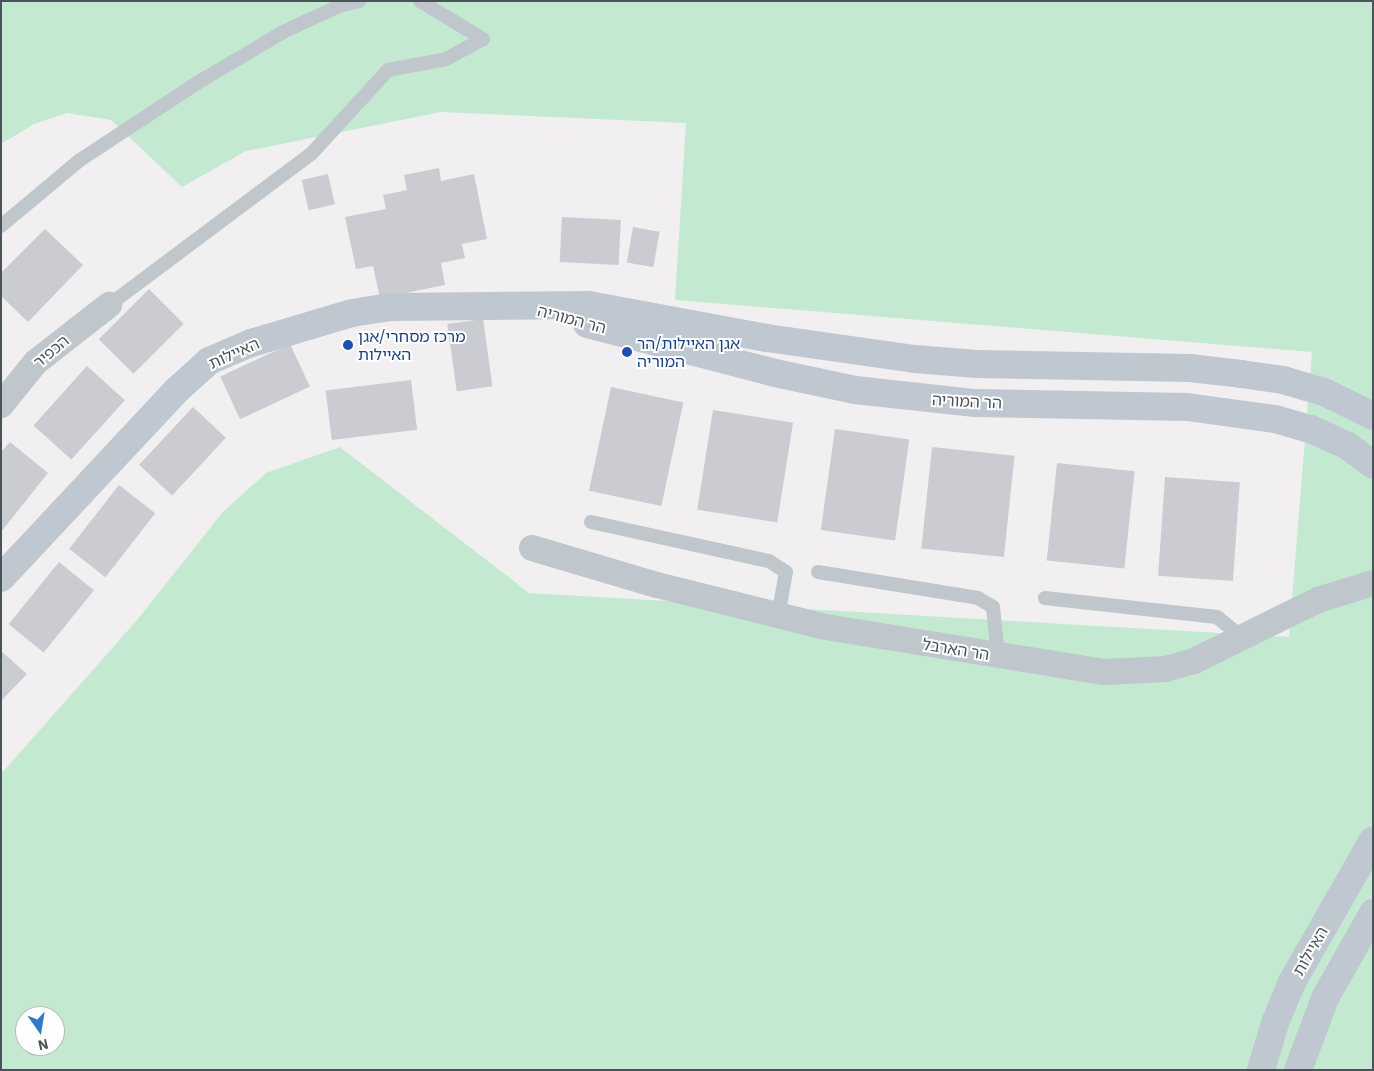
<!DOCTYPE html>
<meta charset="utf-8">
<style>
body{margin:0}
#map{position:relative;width:1374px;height:1071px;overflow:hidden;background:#f1efef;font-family:"IBM Plex Sans","Noto Sans Hebrew",sans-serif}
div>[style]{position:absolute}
.green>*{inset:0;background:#c3ead0}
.building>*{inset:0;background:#caccd1;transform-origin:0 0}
.lane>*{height:14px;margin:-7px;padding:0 7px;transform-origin:7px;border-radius:7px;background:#bfc7cc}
.street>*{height:26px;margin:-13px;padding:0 13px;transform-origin:13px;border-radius:13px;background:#bfc7cc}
.secondary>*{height:28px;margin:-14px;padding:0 14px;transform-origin:14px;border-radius:14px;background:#bfc8d0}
.dots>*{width:14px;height:14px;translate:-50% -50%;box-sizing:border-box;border:2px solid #fff;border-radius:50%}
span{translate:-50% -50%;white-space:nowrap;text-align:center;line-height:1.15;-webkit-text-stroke:4px #fff;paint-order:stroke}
.street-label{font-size:16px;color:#49535a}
.transit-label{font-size:16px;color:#164399}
.left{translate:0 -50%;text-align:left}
.frame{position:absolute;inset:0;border:2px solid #49535a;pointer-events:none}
.north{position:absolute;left:15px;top:1006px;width:50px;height:50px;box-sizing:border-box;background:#fff;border:1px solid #b6babd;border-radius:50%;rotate:167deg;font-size:14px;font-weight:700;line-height:20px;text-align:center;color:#49535a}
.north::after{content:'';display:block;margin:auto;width:18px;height:22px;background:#2f7acc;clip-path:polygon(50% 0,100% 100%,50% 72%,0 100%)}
</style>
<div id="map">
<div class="green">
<div style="clip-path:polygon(evenodd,1px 1px,1373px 1px,1373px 1070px,1px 1070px,1px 774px,138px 619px,222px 513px,266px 473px,340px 447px,529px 593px,1289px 637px,1312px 352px,675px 300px,686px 123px,441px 112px,246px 151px,182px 187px,111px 120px,67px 113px,34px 124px,1px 144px,1px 1px,25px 1016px,55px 1016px,55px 1046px,25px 1046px,25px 1016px)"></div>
</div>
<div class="building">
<div style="clip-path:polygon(439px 168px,441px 181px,474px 174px,487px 239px,462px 244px,465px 258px,441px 263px,445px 285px,380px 298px,373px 266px,356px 269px,345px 217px,386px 209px,383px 195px,407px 190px,404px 175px)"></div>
<div style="left:328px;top:174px;width:31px;height:27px;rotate:77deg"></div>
<div style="left:562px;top:217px;width:59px;height:45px;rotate:3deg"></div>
<div style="left:633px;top:227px;width:27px;height:36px;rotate:10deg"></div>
<div style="clip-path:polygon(45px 229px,83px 265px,28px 322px,1px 296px,1px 273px)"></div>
<div style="left:149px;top:289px;width:49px;height:71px;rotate:45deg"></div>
<div style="left:483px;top:319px;width:68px;height:36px;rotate:82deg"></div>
<div style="left:290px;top:344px;width:47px;height:77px;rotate:65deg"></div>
<div style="left:87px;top:366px;width:51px;height:80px;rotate:42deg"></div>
<div style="left:411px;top:380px;width:50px;height:86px;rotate:83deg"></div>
<div style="left:611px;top:387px;width:74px;height:106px;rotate:12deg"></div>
<div style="left:193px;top:407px;width:45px;height:79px;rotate:43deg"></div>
<div style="left:713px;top:410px;width:81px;height:101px;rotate:9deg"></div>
<div style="left:835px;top:429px;width:75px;height:102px;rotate:8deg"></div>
<div style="clip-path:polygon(10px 442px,48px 473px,1px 532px,1px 452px)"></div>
<div style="left:932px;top:447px;width:83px;height:102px;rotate:6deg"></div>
<div style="left:1057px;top:463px;width:78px;height:98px;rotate:6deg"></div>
<div style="left:1165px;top:477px;width:75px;height:99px;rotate:4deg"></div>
<div style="left:119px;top:485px;width:46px;height:81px;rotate:38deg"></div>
<div style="left:59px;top:562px;width:45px;height:80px;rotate:39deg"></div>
<div style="clip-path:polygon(1px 651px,27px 674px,1px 701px)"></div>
</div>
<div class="lane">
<div style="left:1px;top:226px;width:103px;rotate:-39.9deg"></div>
<div style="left:80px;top:160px;width:140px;rotate:-33.3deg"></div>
<div style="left:197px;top:83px;width:102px;rotate:-30.6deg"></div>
<div style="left:285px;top:31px;width:60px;rotate:-24.8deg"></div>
<div style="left:339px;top:6px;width:21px;rotate:-14deg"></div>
<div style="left:109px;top:305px;width:254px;rotate:-36.8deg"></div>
<div style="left:312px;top:153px;width:113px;rotate:-47.5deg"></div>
<div style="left:388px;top:70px;width:59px;rotate:-10.7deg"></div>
<div style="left:446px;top:59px;width:42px;rotate:-28.4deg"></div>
<div style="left:483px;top:39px;width:74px;rotate:-148.9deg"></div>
<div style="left:591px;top:522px;width:182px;rotate:12.4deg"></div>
<div style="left:769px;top:561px;width:20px;rotate:33deg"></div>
<div style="left:786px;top:572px;width:45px;rotate:100.3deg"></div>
<div style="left:818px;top:572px;width:162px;rotate:9.2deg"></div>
<div style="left:978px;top:598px;width:17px;rotate:31deg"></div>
<div style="left:993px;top:607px;width:49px;rotate:84.2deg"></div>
<div style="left:1045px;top:598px;width:173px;rotate:6.3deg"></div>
<div style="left:1217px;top:617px;width:35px;rotate:39deg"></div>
</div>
<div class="street">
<div style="left:1px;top:405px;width:55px;rotate:-50.9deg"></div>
<div style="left:36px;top:362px;width:93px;rotate:-38deg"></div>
<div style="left:532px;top:548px;width:130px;rotate:16.5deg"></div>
<div style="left:657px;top:585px;width:174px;rotate:14deg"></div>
<div style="left:826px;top:627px;width:282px;rotate:9.2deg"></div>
<div style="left:1104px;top:672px;width:62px;rotate:-2.8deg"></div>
<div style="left:1166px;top:669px;width:29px;rotate:-16deg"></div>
<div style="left:1194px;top:661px;width:138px;rotate:-26.2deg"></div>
<div style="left:1318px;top:600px;width:58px;rotate:-17.2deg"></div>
</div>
<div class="secondary">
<div style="left:587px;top:324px;width:194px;rotate:14.6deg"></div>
<div style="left:775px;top:373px;width:82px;rotate:12deg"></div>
<div style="left:855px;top:390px;width:121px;rotate:6.2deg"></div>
<div style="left:975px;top:403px;width:212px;rotate:1.1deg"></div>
<div style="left:1187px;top:407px;width:89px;rotate:7.8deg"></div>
<div style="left:1275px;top:419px;width:37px;rotate:16deg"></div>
<div style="left:1311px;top:429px;width:41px;rotate:24.7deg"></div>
<div style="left:1348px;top:446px;width:31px;rotate:37deg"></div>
<div style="left:1px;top:578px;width:258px;rotate:-46.9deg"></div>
<div style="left:177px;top:390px;width:43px;rotate:-42.2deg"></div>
<div style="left:209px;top:361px;width:46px;rotate:-23.2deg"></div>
<div style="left:251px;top:343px;width:105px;rotate:-16.5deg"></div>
<div style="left:352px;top:313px;width:39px;rotate:-9deg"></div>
<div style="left:391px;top:307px;width:198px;rotate:-0.6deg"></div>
<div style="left:589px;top:305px;width:181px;rotate:10.5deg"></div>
<div style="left:767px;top:338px;width:149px;rotate:8.1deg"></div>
<div style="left:915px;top:359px;width:62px;rotate:4.6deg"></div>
<div style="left:977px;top:364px;width:213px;rotate:1.1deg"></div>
<div style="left:1190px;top:368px;width:51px;rotate:6.7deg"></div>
<div style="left:1241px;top:374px;width:42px;rotate:8.1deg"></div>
<div style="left:1283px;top:380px;width:43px;rotate:16.3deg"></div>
<div style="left:1324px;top:392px;width:55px;rotate:26.1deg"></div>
<div style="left:1261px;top:1070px;width:49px;rotate:-73.4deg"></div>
<div style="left:1275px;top:1023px;width:44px;rotate:-67.5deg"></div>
<div style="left:1292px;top:982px;width:163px;rotate:-60.3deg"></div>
<div style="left:1298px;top:1070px;width:77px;rotate:-69.4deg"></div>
<div style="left:1325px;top:998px;width:98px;rotate:-60.5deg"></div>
</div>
<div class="dots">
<div style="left:348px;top:345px;background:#1a4fb4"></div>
<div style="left:627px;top:352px;background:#1a4fb4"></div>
</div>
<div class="street-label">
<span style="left:572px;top:319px;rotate:15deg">הר המוריה</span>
<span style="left:51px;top:351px;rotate:-40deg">הכפיר</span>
<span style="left:234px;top:353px;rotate:-24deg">האיילות</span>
<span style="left:967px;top:401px;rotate:3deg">הר המוריה</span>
<span style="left:956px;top:649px;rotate:9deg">הר הארבל</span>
<span style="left:1310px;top:951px;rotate:-60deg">האיילות</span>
</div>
<div class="transit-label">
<span class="left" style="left:358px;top:345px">מרכז מסחרי/אגן<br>האיילות</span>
<span class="left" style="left:637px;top:352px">אגן האיילות/הר<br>המוריה</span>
</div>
<div class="frame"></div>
<div class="north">N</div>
</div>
